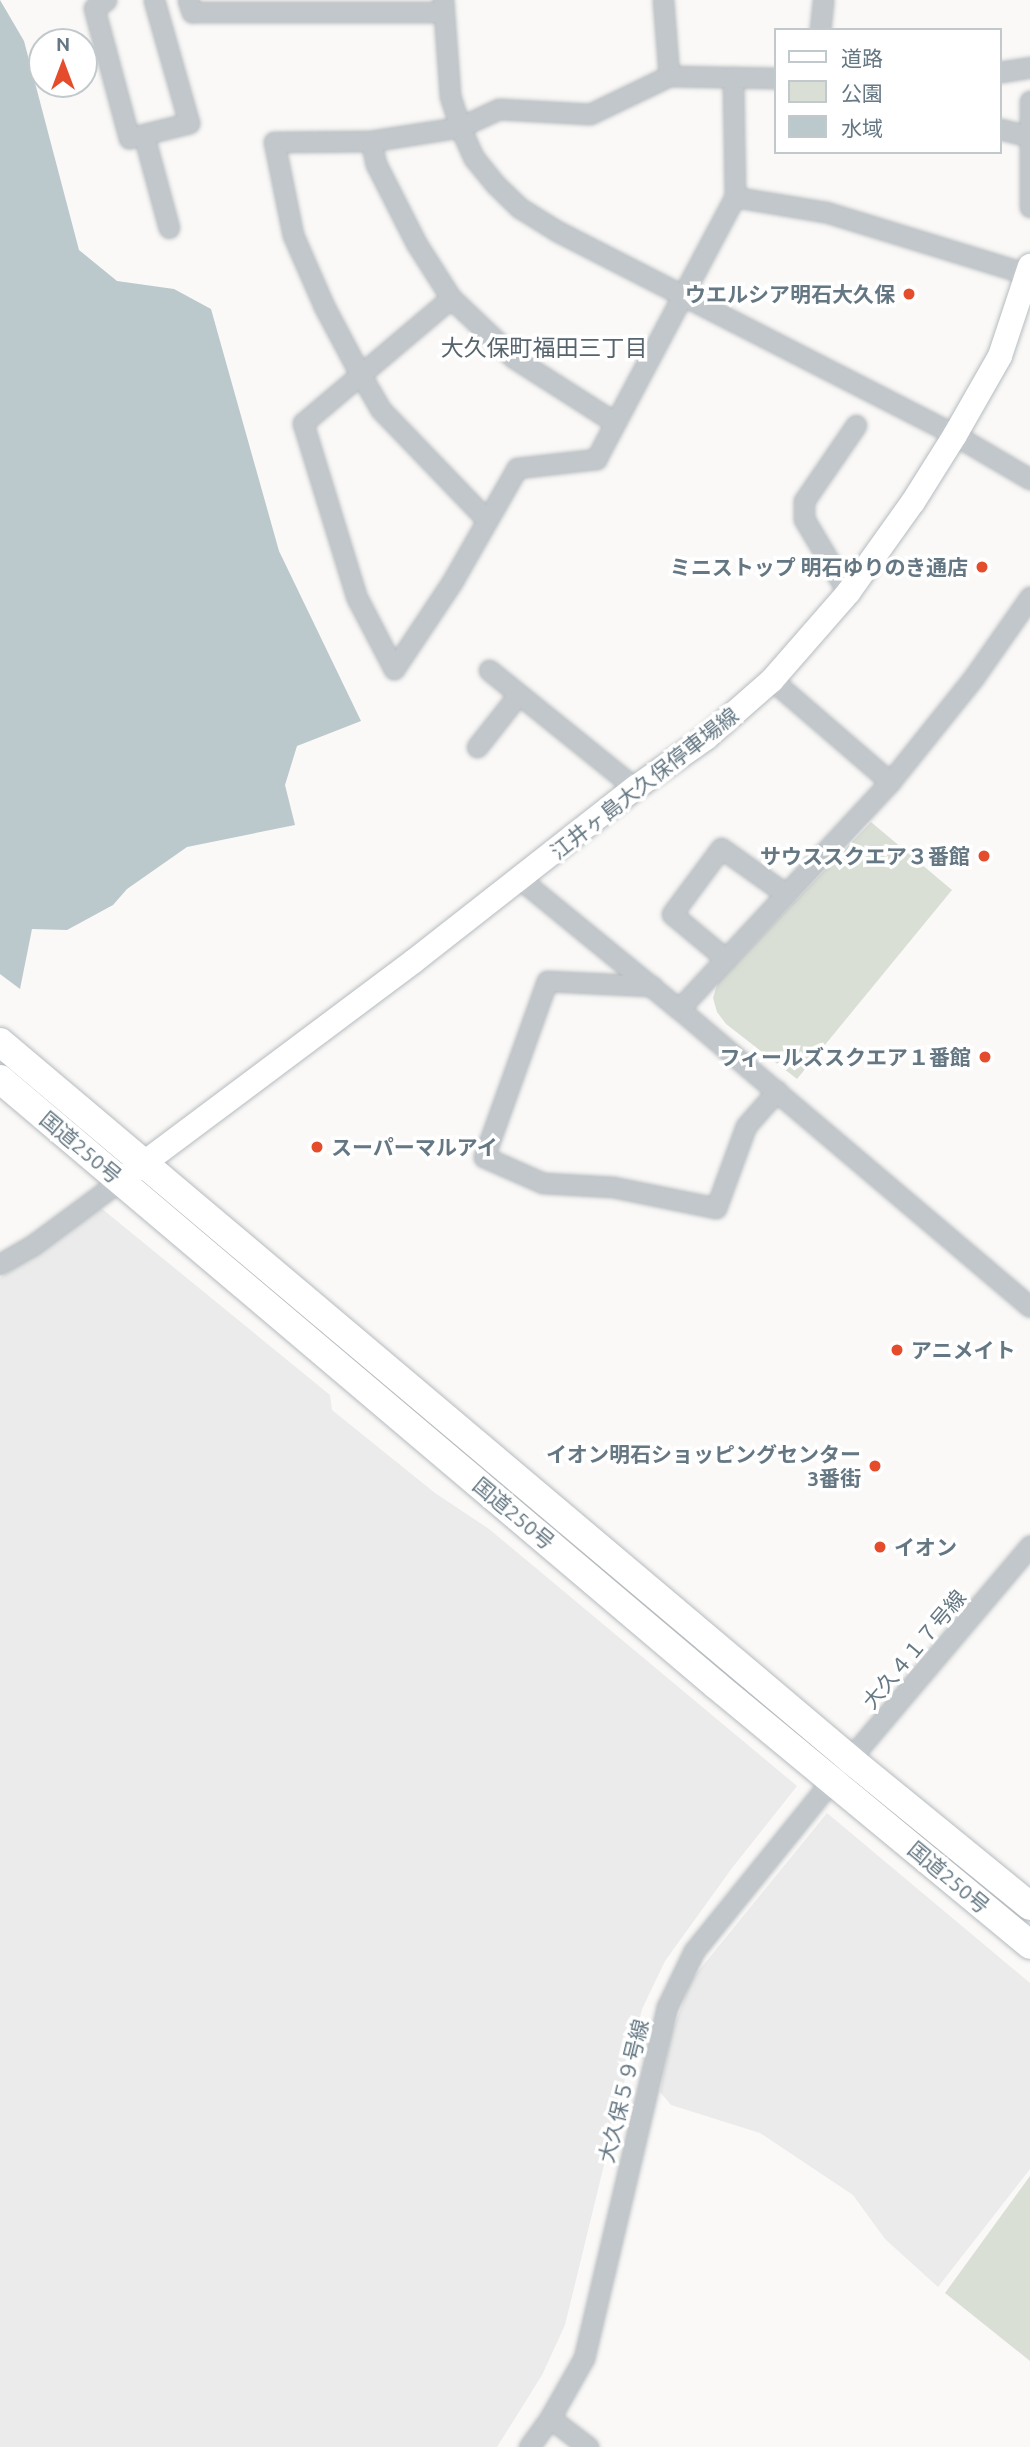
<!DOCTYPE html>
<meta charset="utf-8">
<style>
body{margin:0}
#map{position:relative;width:1030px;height:2447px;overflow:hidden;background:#faf9f7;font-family:Ubuntu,"Noto Sans JP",sans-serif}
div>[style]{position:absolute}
.built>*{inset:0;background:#eaebea}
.green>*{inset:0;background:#dadfd6}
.water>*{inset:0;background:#bbc8cc}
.roads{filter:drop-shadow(0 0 2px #b6bbbf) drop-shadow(0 0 2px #b6bbbf)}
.minor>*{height:19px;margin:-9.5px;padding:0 9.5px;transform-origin:9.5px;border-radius:9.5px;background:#c2c7cb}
.major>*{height:24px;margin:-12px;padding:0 12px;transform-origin:12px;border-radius:12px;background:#fff}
.highway>*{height:28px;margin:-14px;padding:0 14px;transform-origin:14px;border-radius:14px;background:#fff}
.dots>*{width:19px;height:19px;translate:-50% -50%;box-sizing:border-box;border:4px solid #fff;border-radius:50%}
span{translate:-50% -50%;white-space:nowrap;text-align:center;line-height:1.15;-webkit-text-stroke:7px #fff;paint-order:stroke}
.poi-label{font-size:21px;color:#647783;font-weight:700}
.right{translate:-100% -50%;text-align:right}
.left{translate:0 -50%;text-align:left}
.street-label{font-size:21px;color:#647783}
.neighbourhood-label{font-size:23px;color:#56656d}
.legend{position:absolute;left:774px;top:28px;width:228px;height:126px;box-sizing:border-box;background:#fff;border:2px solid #c1c9cd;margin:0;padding:9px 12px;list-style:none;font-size:21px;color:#647783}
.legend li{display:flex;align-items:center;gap:14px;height:35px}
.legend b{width:35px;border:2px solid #c1c9cd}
.north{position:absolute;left:28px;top:28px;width:70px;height:70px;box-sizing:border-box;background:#fff;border:2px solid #c1c9cd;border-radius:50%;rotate:0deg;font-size:19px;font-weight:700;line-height:28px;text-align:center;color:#647783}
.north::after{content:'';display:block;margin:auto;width:24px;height:32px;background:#e54c2c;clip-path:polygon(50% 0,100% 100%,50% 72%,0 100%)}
</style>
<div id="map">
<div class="built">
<div style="clip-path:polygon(101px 1208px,330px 1395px,332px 1410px,435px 1493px,489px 1529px,797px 1786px,732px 1868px,665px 1961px,642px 2009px,565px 2325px,542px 2375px,497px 2447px,0 2447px,0 1278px)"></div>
<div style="clip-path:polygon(827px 1813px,1030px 1983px,1030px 2169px,938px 2287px,885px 2239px,853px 2195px,760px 2133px,671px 2105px,660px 2092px,672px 2032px,692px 1979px)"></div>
</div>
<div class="green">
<div style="clip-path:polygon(871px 822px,952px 890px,797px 1079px,726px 1024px,717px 1012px,713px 998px,718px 982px)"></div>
<div style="clip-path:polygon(1030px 2176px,1030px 2361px,945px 2293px)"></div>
</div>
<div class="water">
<div style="clip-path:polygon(0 0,24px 41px,79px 250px,117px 281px,174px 289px,211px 309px,279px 551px,361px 721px,297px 746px,285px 785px,295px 825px,187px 847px,127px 889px,113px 905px,67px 930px,32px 929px,20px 989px,0 974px)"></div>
</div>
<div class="roads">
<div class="minor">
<div style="left:106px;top:0;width:14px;rotate:146deg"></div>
<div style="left:94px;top:8px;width:135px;rotate:74.9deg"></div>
<div style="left:129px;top:138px;width:62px;rotate:-14deg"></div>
<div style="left:189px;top:123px;width:128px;rotate:-105.9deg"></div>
<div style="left:188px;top:0;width:13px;rotate:72deg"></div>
<div style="left:192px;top:12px;width:251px"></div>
<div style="left:443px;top:0;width:96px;rotate:85.8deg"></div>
<div style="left:450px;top:96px;width:33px;rotate:72deg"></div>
<div style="left:460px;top:127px;width:34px;rotate:66deg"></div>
<div style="left:474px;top:158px;width:33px;rotate:51deg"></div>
<div style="left:495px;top:184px;width:35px;rotate:44deg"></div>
<div style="left:520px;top:208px;width:44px;rotate:31.9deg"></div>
<div style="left:557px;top:231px;width:447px;rotate:27.1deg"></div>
<div style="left:955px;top:435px;width:87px;rotate:30.4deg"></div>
<div style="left:663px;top:0;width:76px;rotate:85.5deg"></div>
<div style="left:820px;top:30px;width:30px;rotate:-84deg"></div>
<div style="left:1000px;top:72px;width:30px;rotate:-9deg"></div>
<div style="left:1030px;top:101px;width:106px;rotate:90deg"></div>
<div style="left:1000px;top:129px;width:30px;rotate:14deg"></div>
<div style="left:144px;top:136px;width:95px;rotate:74.8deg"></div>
<div style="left:371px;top:141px;width:24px;rotate:78deg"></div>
<div style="left:376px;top:164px;width:89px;rotate:63.1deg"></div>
<div style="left:416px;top:243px;width:65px;rotate:57.5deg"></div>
<div style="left:451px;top:298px;width:87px;rotate:43.6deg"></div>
<div style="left:514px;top:358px;width:119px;rotate:32.6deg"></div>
<div style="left:735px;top:197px;width:92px;rotate:9.4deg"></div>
<div style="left:826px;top:212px;width:211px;rotate:17.1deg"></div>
<div style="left:451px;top:298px;width:194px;rotate:139.8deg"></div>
<div style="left:303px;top:423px;width:183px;rotate:72.9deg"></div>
<div style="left:357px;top:598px;width:80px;rotate:62.5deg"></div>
<div style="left:394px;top:669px;width:105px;rotate:-56.3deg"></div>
<div style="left:452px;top:582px;width:131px;rotate:-60.3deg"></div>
<div style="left:517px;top:468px;width:80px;rotate:-6.5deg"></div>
<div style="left:596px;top:459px;width:297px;rotate:-62.1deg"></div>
<div style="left:735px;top:197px;width:120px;rotate:-91deg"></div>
<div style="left:487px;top:520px;width:153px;rotate:-133.9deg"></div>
<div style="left:381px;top:410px;width:39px;rotate:-120deg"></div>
<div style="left:361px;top:376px;width:79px;rotate:-117.9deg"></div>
<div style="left:324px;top:306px;width:77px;rotate:-113.6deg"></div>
<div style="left:293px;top:235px;width:95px;rotate:-101.5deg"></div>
<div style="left:274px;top:142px;width:97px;rotate:-0.6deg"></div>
<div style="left:371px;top:141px;width:90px;rotate:-8.9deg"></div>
<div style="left:460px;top:127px;width:43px;rotate:-24.8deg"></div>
<div style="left:499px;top:109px;width:91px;rotate:3.1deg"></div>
<div style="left:590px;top:114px;width:88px;rotate:-25.7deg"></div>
<div style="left:669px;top:76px;width:107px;rotate:1.1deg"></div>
<div style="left:848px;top:593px;width:86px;rotate:-120.7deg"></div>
<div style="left:804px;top:519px;width:18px;rotate:-90deg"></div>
<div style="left:804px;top:501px;width:92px;rotate:-55.6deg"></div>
<div style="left:489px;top:670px;width:188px;rotate:38.9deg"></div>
<div style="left:772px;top:680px;width:156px;rotate:40.8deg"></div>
<div style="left:477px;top:747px;width:66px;rotate:-51.7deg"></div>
<div style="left:520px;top:879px;width:205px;rotate:39.3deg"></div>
<div style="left:679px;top:1009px;width:460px;rotate:40.3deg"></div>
<div style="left:726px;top:959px;width:70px;rotate:-140.2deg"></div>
<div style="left:672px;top:914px;width:82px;rotate:-53.4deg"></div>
<div style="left:721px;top:848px;width:80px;rotate:35.3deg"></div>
<div style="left:652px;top:986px;width:105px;rotate:-177.3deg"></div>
<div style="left:547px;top:981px;width:187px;rotate:109.7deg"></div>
<div style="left:484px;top:1157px;width:64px;rotate:23.8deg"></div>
<div style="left:543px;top:1183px;width:70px;rotate:3.3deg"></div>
<div style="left:613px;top:1187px;width:105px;rotate:11.5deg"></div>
<div style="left:716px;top:1208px;width:87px;rotate:-69.9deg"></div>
<div style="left:746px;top:1126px;width:47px;rotate:-48.5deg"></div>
<div style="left:679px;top:1009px;width:310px;rotate:-47.1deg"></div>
<div style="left:890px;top:782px;width:134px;rotate:-51.3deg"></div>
<div style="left:974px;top:677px;width:98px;rotate:-55deg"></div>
<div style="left:0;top:1264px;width:38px;rotate:-30deg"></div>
<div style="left:33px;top:1245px;width:109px;rotate:-36.5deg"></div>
<div style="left:550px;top:2418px;width:48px;rotate:37.3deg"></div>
<div style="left:529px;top:2447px;width:36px;rotate:-54deg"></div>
<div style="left:550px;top:2418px;width:69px;rotate:-60.5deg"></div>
<div style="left:584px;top:2358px;width:361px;rotate:-76.7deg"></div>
<div style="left:667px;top:2007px;width:62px;rotate:-64.3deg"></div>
<div style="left:694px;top:1951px;width:220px;rotate:-51.1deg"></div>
<div style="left:832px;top:1780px;width:307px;rotate:-49.8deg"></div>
</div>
<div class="major">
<div style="left:128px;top:1175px;width:357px;rotate:-36.8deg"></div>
<div style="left:414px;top:961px;width:281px;rotate:-38.1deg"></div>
<div style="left:635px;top:788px;width:87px;rotate:-35.2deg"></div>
<div style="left:706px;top:738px;width:88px;rotate:-41.3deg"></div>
<div style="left:772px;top:680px;width:116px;rotate:-48.9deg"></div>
<div style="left:848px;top:593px;width:112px;rotate:-54.5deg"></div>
<div style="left:913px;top:502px;width:79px;rotate:-57.9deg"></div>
<div style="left:955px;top:435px;width:91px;rotate:-60.3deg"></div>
<div style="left:1000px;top:356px;width:95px;rotate:-71.6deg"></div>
</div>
<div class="highway">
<div style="left:0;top:1042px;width:1113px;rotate:40.15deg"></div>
<div style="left:851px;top:1760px;width:231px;rotate:39.2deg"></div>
<div style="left:0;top:1079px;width:938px;rotate:40.24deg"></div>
<div style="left:716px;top:1685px;width:408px;rotate:39.6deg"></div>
</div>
</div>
<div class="dots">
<div style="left:909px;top:294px;background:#e54c2c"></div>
<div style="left:982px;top:567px;background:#e54c2c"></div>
<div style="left:984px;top:856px;background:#e54c2c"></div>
<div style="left:985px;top:1057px;background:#e54c2c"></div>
<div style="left:317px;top:1147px;background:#e54c2c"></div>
<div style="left:897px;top:1350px;background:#e54c2c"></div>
<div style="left:875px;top:1466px;background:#e54c2c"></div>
<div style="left:880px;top:1547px;background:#e54c2c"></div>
</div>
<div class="poi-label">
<span class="right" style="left:895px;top:294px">ウエルシア明石大久保</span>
<span class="right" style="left:968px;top:567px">ミニストップ 明石ゆりのき通店</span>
<span class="right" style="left:970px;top:856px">サウススクエア３番館</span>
<span class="right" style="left:971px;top:1057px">フィールズスクエア１番館</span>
<span class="left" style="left:331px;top:1147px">スーパーマルアイ</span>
<span class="left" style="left:911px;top:1350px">アニメイト</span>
<span class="right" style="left:861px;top:1466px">イオン明石ショッピングセンター<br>3番街</span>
<span class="left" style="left:894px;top:1547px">イオン</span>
</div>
<div class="street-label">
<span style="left:644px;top:783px;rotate:-38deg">江井ヶ島大久保停車場線</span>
<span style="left:81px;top:1147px;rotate:40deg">国道250号</span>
<span style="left:514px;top:1513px;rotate:40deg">国道250号</span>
<span style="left:914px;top:1649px;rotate:-50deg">大久４１７号線</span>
<span style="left:949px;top:1877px;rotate:40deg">国道250号</span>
<span style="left:623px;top:2091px;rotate:-76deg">大久保５９号線</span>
</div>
<div class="neighbourhood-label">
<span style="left:544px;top:348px">大久保町福田三丁目</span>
</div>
<ul class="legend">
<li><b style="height:9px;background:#fff"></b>道路</li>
<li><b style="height:19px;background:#dadfd6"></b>公園</li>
<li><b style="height:19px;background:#bbc8cc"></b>水域</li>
</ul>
<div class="north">N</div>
</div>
